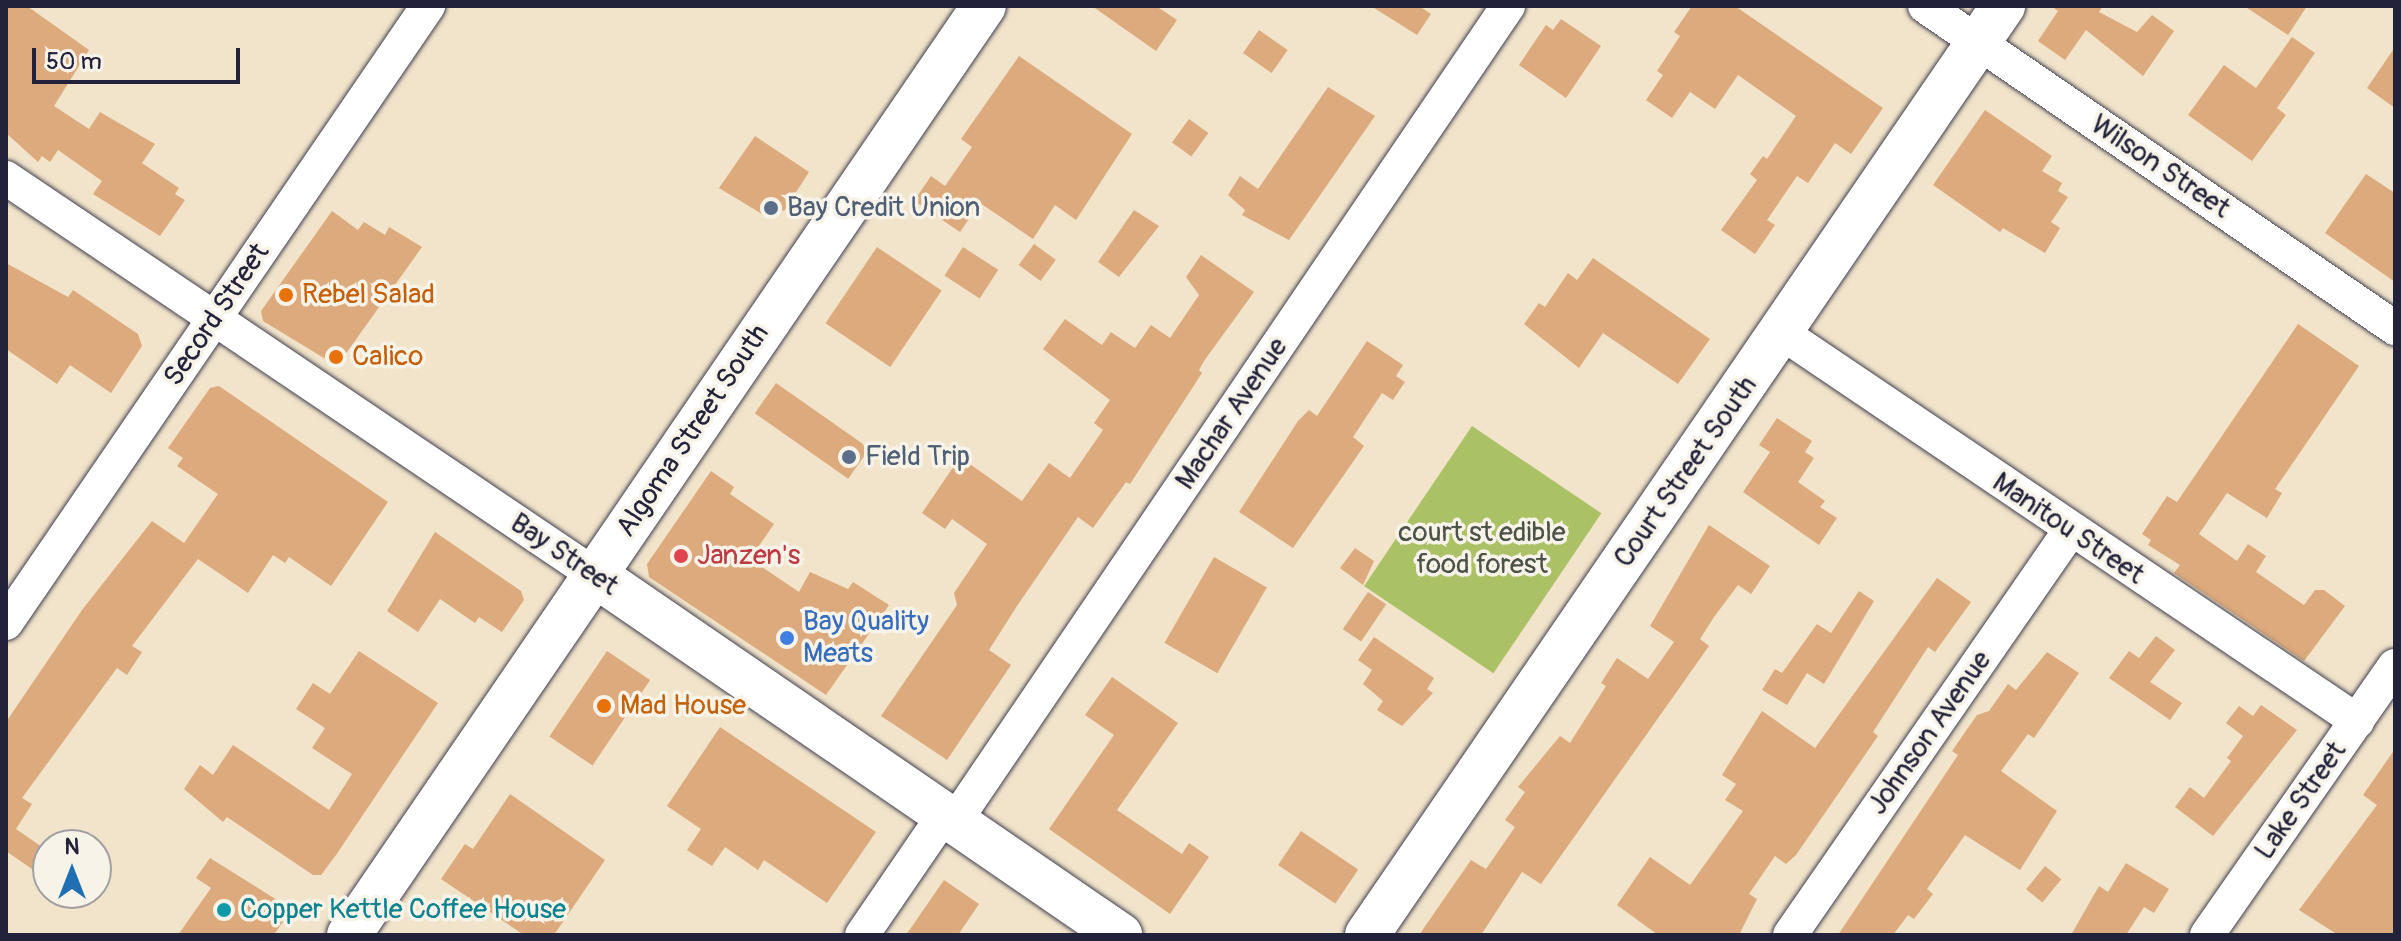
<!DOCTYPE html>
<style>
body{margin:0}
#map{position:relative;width:2401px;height:941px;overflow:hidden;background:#f1e4ca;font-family:Pangolin,sans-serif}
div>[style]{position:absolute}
.green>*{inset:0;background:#abc166;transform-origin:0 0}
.building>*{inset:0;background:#dcaa7c;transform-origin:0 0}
.roads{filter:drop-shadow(0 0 2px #413f50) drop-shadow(0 0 2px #413f50)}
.street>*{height:34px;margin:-17px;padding:0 17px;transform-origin:17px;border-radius:17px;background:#fff}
.secondary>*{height:44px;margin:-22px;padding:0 22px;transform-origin:22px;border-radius:22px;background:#fff}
.dots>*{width:22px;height:22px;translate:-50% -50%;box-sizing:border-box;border:4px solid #f7f3e8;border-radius:50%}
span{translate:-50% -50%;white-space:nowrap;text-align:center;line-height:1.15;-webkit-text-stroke:7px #f7f3e8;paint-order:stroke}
.street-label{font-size:28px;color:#22223b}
.service-label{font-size:28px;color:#4e5e75}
.left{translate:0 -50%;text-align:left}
.food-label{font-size:28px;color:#c56008}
.park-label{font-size:28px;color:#4b5248}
.health-label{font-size:28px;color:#be3a42}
.shop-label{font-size:28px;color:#366cbe}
.culture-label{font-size:28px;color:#0d838f}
.frame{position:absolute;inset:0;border:8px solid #22223b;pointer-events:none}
.north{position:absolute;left:32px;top:829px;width:80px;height:80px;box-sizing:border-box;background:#f7f3e8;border:2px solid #a29fa3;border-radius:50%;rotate:0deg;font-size:22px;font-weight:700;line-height:32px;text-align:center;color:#22223b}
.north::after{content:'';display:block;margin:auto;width:28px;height:36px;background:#1f6fb2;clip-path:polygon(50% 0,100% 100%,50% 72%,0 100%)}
.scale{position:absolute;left:32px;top:48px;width:208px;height:36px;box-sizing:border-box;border:4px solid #22223b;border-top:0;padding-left:10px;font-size:24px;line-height:28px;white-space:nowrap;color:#22223b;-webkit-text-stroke:6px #f7f3e8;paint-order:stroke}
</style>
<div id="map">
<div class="green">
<div style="left:1472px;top:426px;width:156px;height:193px;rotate:34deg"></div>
</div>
<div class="building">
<div style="clip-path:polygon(6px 6px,27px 6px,89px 50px,54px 106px,89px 129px,100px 112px,155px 144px,142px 163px,179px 188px,175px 194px,185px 200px,160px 236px,93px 194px,102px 181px,58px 150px,50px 162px,42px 156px,38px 162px,6px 133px)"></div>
<div style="clip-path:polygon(1092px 6px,1156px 6px,1177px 20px,1156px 51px)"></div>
<div style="clip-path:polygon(1371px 6px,1419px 6px,1431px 14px,1417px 35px)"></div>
<div style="clip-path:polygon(1692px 6px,1735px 6px,1883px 108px,1851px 154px,1835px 143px,1808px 183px,1797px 176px,1767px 220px,1775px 225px,1755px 254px,1721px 230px,1757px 180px,1750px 174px,1763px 156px,1767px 159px,1796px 116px,1738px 75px,1715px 109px,1690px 92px,1672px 118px,1646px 100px,1663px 75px,1657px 71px,1680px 36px,1674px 32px)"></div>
<div style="clip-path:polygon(2051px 6px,2103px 6px,2099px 12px,2137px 32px,2152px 15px,2174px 31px,2143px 76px,2086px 30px,2065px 60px,2038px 41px,2058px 11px)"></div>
<div style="clip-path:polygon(2244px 6px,2307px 6px,2288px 35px)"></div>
<div style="clip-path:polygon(1561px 19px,1601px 46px,1566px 98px,1519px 65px,1546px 25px,1553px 30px)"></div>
<div style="left:1259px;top:30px;width:35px;height:28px;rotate:35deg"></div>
<div style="clip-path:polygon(2292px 37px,2315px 53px,2277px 108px,2286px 115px,2252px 161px,2188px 115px,2224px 65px,2256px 88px)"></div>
<div style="clip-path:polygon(2395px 47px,2395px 108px,2367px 88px)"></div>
<div style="clip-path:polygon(1019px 56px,1132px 134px,1076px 220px,1055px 205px,1033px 239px,980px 203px,960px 232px,914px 201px,931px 176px,945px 186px,972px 147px,961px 139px)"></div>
<div style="clip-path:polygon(1328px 87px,1375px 116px,1289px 240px,1242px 215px,1245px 210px,1228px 195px,1240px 176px,1258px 189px)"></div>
<div style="clip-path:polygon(1985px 110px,2052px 156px,2042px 171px,2062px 183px,2058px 191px,2068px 197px,2051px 222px,2060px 228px,2045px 253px,2003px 228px,2000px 232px,1933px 185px)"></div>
<div style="left:1189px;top:119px;width:24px;height:29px;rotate:36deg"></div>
<div style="clip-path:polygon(755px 136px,809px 172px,784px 211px,769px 203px,762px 214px,719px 188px)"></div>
<div style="clip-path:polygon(2366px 174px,2395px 193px,2395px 282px,2325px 233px)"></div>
<div style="clip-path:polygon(1134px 210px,1159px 226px,1119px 277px,1098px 262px)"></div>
<div style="clip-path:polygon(332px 211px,358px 230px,364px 222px,385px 235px,389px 227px,422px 247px,337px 366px,263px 321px,261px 311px)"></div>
<div style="left:1034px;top:244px;width:27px;height:26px;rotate:36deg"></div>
<div style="left:877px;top:247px;width:78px;height:92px;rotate:34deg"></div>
<div style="left:963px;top:247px;width:42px;height:34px;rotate:33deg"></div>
<div style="clip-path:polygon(1201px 255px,1254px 292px,1204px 361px,1199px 370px,1202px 373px,1130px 484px,1126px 482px,1093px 528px,1078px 517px,1017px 606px,989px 650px,1011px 665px,947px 760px,881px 716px,957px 605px,954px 593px,987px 544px,952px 519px,945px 529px,922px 513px,960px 457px,1022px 501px,1049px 463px,1070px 478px,1103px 430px,1094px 423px,1110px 400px,1043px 349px,1065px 319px,1102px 345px,1111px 332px,1135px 348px,1151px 325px,1170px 338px,1199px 295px,1186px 277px)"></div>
<div style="clip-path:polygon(1593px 258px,1710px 339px,1678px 384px,1603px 333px,1579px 368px,1524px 324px,1539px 303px,1545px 307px,1568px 273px,1577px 280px)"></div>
<div style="clip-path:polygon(6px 263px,68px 297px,73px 290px,138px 334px,142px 346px,111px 393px,70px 365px,57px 384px,6px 349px)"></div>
<div style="clip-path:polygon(2298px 324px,2359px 366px,2275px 489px,2282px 493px,2267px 518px,2227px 493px,2199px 534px,2237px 561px,2248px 544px,2266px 556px,2256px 572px,2304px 605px,2315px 590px,2324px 590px,2345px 606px,2304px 661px,2174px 573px,2180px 565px,2148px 545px,2151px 540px,2142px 534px,2167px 496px,2177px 502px)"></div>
<div style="clip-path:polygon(1367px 341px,1403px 365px,1396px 376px,1405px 382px,1393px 400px,1382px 393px,1353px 437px,1364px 446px,1293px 548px,1239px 512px,1298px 421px,1309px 410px,1317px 416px)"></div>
<div style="left:776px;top:383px;width:114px;height:37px;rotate:35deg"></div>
<div style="clip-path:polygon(219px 386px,388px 502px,331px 586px,289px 557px,285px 563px,273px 555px,248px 593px,198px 559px,132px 646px,142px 652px,127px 675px,117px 668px,22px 798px,32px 804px,16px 829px,48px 851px,48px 880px,6px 851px,6px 722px,82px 610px,152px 521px,184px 543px,218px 494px,177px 466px,183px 458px,168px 448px,210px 388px)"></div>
<div style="clip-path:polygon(1777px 418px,1812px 441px,1805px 452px,1814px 458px,1798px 482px,1825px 501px,1820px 507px,1837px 518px,1819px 545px,1743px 492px,1770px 452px,1759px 445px)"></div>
<div style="clip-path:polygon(711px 471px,734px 487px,730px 494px,774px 524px,750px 559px,799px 592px,810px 572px,848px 589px,853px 582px,889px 605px,826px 695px,649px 577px,647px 564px)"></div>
<div style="clip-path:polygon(1709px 525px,1770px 566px,1751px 594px,1738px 585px,1714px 617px,1700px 639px,1709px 646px,1541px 884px,1522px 872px,1481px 935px,1419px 935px,1471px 860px,1486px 869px,1515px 827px,1505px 820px,1525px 792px,1518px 787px,1560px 736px,1570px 743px,1606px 686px,1601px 683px,1617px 658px,1648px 679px,1674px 642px,1650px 626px)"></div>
<div style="clip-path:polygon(435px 532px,521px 591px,524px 600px,502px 632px,479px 617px,475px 623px,440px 599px,418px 632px,387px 611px)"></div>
<div style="clip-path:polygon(1355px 548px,1374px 561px,1363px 585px,1340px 568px)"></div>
<div style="left:1214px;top:557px;width:61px;height:99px;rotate:30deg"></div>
<div style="clip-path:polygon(1937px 578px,1971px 602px,1935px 652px,1928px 647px,1873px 732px,1878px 736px,1796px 855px,1786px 864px,1775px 856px,1749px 894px,1757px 899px,1739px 935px,1658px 935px,1617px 905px,1650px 857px,1690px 885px,1743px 811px,1725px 800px,1736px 784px,1722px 775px,1762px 711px,1815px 748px)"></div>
<div style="clip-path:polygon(1859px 591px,1874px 601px,1824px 684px,1807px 673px,1787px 705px,1762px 690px,1775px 669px,1782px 673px,1817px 624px,1831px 633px)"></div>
<div style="left:1368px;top:592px;width:22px;height:45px;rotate:34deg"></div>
<div style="clip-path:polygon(2156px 636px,2175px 650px,2150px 682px,2182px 703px,2170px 720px,2109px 678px,2129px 651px,2139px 658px)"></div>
<div style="clip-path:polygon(1374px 637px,1434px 678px,1427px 689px,1433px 693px,1402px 726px,1377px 710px,1383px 701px,1363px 684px,1372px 670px,1358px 660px)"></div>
<div style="clip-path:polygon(359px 651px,438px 703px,336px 855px,321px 875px,313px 875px,227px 817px,223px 822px,184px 789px,200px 765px,213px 775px,233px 745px,329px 810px,352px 774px,312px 748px,325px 728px,296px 709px,313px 683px,330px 694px)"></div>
<div style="left:607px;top:651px;width:52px;height:103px;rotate:34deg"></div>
<div style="clip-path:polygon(2047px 652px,2079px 673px,2034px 738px,2028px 734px,2001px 771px,2057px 811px,2020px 870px,1965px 835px,1927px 889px,1933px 894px,1914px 919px,1908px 915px,1893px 935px,1838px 935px,1958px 755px,1952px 751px,1977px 715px,1989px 711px,2008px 684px,2016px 690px)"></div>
<div style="clip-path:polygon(1112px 677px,1178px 723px,1117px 810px,1182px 854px,1189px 843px,1209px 857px,1170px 914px,1049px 829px,1114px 735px,1085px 715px)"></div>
<div style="clip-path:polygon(2261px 705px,2297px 730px,2213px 836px,2175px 807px,2190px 787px,2204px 798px,2231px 761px,2227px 758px,2243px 736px,2226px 723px,2239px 706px,2253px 716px)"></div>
<div style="clip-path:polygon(720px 727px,876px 832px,827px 903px,764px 860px,758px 870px,725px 847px,712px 866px,687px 850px,701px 829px,667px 806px)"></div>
<div style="clip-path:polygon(2395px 749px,2395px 935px,2338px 935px,2299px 910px,2377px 805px,2363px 795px)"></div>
<div style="clip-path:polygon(510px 794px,605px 860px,554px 935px,524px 935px,441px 879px,465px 844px,473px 849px)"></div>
<div style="left:1301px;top:831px;width:69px;height:41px;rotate:34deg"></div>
<div style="clip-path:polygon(210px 858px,277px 900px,271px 909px,286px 917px,274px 935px,178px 935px,211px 888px,196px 878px)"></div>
<div style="clip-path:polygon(2126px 863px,2169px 889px,2154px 913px,2144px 907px,2126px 935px,2071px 935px,2099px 886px,2108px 892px)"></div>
<div style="left:2045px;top:866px;width:21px;height:30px;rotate:39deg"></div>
<div style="clip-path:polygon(944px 880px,979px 904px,958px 935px,906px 935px)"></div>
</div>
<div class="roads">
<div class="street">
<div style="left:1925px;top:6px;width:570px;rotate:34.42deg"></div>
<div style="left:6px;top:178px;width:710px;rotate:33.98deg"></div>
<div style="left:1782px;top:333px;width:694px;rotate:34.01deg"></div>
<div style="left:6px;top:623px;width:748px;rotate:-55.63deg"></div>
<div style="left:955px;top:821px;width:985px;rotate:-55.84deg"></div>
<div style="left:862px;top:935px;width:147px;rotate:-55.6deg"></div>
<div style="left:1790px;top:935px;width:492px;rotate:-55.3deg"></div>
<div style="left:2207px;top:935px;width:328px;rotate:-55.1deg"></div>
</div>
<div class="secondary">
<div style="left:595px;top:575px;width:637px;rotate:34.44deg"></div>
<div style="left:349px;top:935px;width:1125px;rotate:-55.65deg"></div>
<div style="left:1367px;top:935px;width:1126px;rotate:-55.6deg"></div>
</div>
</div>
<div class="dots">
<div style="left:771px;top:208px;background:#5c6f8a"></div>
<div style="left:286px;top:295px;background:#e8710a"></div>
<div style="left:336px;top:357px;background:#e8710a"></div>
<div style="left:849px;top:457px;background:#5c6f8a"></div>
<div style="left:681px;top:556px;background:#e0444e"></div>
<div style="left:787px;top:638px;background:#3f7fe0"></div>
<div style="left:604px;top:706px;background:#e8710a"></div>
<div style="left:224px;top:910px;background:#0f9aa8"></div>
</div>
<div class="street-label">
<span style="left:2160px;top:167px;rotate:34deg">Wilson Street</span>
<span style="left:217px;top:315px;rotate:-56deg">Secord Street</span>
<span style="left:1232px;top:414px;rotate:-56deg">Machar Avenue</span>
<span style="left:693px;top:431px;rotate:-56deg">Algoma Street South</span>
<span style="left:1686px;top:472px;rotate:-55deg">Court Street South</span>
<span style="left:2068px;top:529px;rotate:34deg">Manitou Street</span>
<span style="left:564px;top:555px;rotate:34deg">Bay Street</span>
<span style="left:1930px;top:733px;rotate:-55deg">Johnson Avenue</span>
<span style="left:2301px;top:801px;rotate:-55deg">Lake Street</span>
</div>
<div class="service-label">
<span class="left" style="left:787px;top:208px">Bay Credit Union</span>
<span class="left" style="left:865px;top:457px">Field Trip</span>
</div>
<div class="food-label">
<span class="left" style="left:302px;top:295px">Rebel Salad</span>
<span class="left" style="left:352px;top:357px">Calico</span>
<span class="left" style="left:620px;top:706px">Mad House</span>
</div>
<div class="park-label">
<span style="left:1482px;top:549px">court st edible<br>food forest</span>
</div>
<div class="health-label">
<span class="left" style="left:697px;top:556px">Janzen's</span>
</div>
<div class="shop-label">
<span class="left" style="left:803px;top:638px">Bay Quality<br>Meats</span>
</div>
<div class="culture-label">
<span class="left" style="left:240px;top:910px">Copper Kettle Coffee House</span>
</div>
<div class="frame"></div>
<div class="north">N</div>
<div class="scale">50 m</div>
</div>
